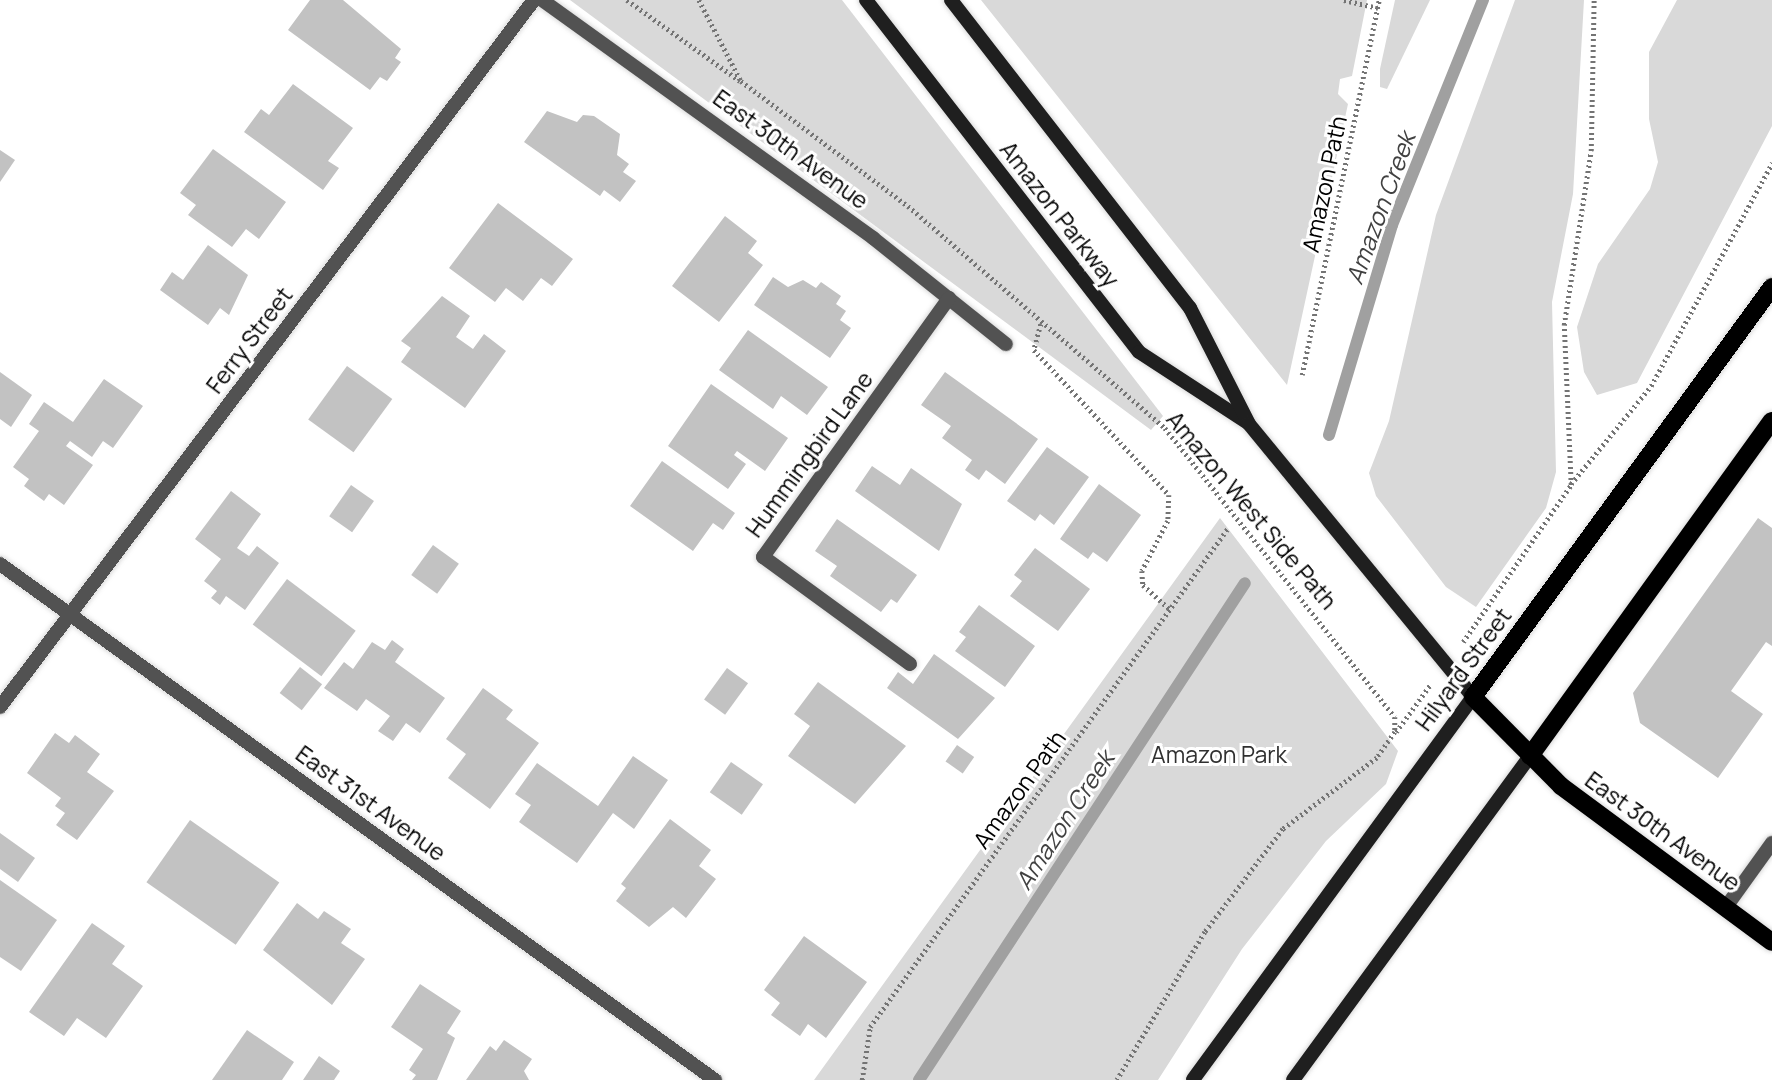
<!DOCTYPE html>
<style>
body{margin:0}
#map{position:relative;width:1772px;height:1080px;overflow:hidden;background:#fff;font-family:Manrope,sans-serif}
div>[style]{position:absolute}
.green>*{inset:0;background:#d9d9d9}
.stream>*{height:12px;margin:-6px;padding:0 6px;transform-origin:6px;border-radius:6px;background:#a0a0a0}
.building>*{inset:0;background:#c2c2c2;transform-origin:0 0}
.path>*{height:4.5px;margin-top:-2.25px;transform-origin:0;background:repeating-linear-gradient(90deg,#747474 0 2px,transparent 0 5.5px)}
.roads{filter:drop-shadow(0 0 2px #dbdbdb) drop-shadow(0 0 2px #dbdbdb)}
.lane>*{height:14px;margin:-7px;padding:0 7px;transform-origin:7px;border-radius:7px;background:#525252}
.street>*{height:14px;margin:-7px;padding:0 7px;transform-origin:7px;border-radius:7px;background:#525252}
.secondary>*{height:14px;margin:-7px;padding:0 7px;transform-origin:7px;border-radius:7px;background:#1f1f1f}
.primary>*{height:18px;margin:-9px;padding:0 9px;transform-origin:9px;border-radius:9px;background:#000}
span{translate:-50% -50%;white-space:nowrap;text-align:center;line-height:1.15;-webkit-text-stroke:6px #fff;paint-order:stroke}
.street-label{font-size:23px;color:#000}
.park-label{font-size:23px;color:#303030}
.water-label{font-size:24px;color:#414141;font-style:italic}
</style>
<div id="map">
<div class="green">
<div style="clip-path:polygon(570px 0,842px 0,1163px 416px,1151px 430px)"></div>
<div style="clip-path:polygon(981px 0,1367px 0,1352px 76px,1340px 79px,1338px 94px,1348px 104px,1287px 385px)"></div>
<div style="clip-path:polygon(1395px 0,1430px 0,1387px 89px,1380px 87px,1380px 69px)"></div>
<div style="clip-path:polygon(1515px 0,1584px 0,1573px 194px,1552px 302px,1556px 472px,1546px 508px,1476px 607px,1446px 587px,1376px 496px,1369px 473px,1389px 421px,1436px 215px)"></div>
<div style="clip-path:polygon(1677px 0,1772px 0,1772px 126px,1637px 383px,1597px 395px,1584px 372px,1577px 327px,1598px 264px,1650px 189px,1658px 162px,1649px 119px,1649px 52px)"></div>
<div style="clip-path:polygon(1220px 518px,1398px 751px,1386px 784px,1326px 841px,1242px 949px,1158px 1080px,814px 1080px)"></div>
</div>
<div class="stream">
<div style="left:1329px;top:435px;width:219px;rotate:-73.3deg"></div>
<div style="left:1392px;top:225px;width:243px;rotate:-68deg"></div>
<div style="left:919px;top:1080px;width:594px;rotate:-56.74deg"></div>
</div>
<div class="building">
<div style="clip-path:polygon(310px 0,343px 0,401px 49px,395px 58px,401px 62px,387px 81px,380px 77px,370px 90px,288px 30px)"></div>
<div style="clip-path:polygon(293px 84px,353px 128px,328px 161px,339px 168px,323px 190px,244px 132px,261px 109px,269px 115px)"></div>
<div style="clip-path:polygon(547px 111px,577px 122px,583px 115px,594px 116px,620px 134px,617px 155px,629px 164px,623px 172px,636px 181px,620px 202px,604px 190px,600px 196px,524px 142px)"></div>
<div style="clip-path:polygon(213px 149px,286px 202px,259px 239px,246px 229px,232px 247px,188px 215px,196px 205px,180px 193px)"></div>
<div style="clip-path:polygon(0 150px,15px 160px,0 182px)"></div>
<div style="clip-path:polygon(498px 203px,573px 259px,552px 286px,541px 278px,523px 301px,506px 288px,495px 302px,449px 268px)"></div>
<div style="clip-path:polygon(725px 216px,757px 241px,748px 253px,763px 265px,719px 322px,672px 286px)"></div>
<div style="clip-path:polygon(208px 245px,248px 275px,229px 315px,220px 308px,208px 325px,160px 290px,172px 272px,183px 280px)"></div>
<div style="clip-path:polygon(773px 277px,788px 287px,803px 280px,816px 288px,821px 282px,841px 296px,836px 304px,846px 311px,840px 320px,851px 328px,830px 358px,754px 305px)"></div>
<div style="clip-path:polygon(442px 296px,470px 316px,456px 337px,473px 349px,484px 334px,506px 351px,465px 408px,401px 362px,411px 348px,401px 341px)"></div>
<div style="clip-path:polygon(748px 330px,828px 387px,807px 415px,781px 396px,773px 409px,719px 370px)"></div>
<div style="left:347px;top:366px;width:56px;height:66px;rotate:36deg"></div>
<div style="clip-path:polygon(0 372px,32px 395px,11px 427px,0 419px)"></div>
<div style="clip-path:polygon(945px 372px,1038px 439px,1005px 484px,986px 470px,979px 480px,965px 470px,972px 460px,942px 438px,951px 426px,921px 405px)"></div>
<div style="clip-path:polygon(104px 379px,143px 406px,113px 448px,103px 441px,92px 457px,70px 441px,66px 446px,93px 465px,64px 505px,49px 494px,44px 501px,24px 486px,29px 479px,13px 467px,39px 431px,29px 424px,44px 402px,73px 422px)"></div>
<div style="clip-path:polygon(711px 384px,788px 438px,765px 471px,737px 451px,734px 455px,746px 464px,728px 489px,668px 446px)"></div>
<div style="clip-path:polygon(1047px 447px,1089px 477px,1054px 525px,1040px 514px,1035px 521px,1007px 501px)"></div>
<div style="clip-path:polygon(662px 461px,735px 513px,723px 530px,713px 523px,693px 551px,630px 506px)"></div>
<div style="clip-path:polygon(872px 466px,900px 485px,911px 468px,962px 504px,939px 551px,855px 491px)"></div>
<div style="clip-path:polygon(1099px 484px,1141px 515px,1107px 562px,1093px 552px,1088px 559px,1060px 539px)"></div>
<div style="left:351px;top:485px;width:28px;height:38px;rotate:35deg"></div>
<div style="clip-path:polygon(231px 491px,261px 514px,237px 548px,249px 556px,257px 546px,279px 563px,245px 610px,226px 596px,220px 605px,211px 598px,217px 591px,204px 581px,221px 559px,195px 539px)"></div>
<div style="clip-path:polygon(1758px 518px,1772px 528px,1772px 646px,1766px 642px,1731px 691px,1763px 714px,1718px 778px,1640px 723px,1633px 693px)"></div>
<div style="clip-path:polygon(837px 519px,917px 575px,897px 603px,891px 599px,881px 612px,830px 576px,837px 566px,815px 551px)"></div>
<div style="left:433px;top:545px;width:32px;height:37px;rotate:36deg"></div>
<div style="clip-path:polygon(1035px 548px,1090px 589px,1058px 631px,1010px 596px,1022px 581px,1014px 575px)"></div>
<div style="left:287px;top:579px;width:86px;height:57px;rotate:37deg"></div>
<div style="clip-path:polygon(979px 605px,1035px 646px,1005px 687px,955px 651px,966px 637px,959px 632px)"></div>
<div style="clip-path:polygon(392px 640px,404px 649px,395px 662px,445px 698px,420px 733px,406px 723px,393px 741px,378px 731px,390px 716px,366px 699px,357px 711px,324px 688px,344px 662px,353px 669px,372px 642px,385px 650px)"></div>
<div style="clip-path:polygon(934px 654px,995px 698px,958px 739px,887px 688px,898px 672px,913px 684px)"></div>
<div style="left:300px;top:667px;width:28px;height:33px;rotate:38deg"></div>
<div style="left:727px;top:668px;width:26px;height:39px;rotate:36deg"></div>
<div style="clip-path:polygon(818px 682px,906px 746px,855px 804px,788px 756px,810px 726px,794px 714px)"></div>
<div style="clip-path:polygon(483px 688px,513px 710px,506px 719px,539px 743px,490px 809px,448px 778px,466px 754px,446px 739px)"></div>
<div style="clip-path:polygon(55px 733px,69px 743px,75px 735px,100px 754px,87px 772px,114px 791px,77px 840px,56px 825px,65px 813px,55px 806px,61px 798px,27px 773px)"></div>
<div style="left:957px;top:745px;width:21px;height:20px;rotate:35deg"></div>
<div style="clip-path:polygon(633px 756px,668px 780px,634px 829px,613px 813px,577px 863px,519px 822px,531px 805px,515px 794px,537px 763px,598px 806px)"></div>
<div style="left:731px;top:762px;width:39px;height:37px;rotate:35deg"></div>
<div style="clip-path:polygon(670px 819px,711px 850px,699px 866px,716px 879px,686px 918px,673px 907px,649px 927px,616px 901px,626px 888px,621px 884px)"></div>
<div style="left:190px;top:820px;width:109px;height:76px;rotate:35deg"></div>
<div style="clip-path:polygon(0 833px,35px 858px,18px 882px,0 869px)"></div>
<div style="clip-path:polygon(0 880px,57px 920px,21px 971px,0 957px)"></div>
<div style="clip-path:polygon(297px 903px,318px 919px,324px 911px,351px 929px,341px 943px,365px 959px,332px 1005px,263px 950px)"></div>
<div style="clip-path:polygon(92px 923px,125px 946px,112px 964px,143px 986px,106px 1038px,77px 1018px,64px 1036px,29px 1012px)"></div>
<div style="clip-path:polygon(804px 936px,867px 982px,826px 1038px,808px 1024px,800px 1036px,771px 1015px,780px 1003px,764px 990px)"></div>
<div style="clip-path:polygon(420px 984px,461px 1011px,447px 1033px,455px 1038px,437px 1080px,412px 1080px,416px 1075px,409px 1070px,423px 1049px,391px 1027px)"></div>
<div style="clip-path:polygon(247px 1030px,294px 1062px,282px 1080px,212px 1080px)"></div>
<div style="clip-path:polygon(504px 1040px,532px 1059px,524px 1071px,529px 1080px,466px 1080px,490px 1046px,496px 1051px)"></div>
<div style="clip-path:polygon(319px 1056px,340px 1071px,334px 1080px,303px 1080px)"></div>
</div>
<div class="path">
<div style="left:627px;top:0;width:139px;rotate:35.6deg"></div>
<div style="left:699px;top:0;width:91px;rotate:62.6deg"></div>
<div style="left:741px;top:81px;width:209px;rotate:36.8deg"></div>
<div style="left:908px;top:206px;width:340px;rotate:40.8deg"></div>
<div style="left:1165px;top:428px;width:369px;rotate:51.5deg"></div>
<div style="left:1395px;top:717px;width:15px;rotate:90deg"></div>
<div style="left:1395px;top:732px;width:32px;rotate:125deg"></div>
<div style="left:1377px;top:758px;width:118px;rotate:142.9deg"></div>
<div style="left:1283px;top:829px;width:129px;rotate:127.1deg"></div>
<div style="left:1205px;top:932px;width:172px;rotate:120.7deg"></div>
<div style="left:1344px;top:0;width:35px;rotate:13deg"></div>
<div style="left:1041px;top:324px;width:27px;rotate:105deg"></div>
<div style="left:1034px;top:350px;width:198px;rotate:47deg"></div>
<div style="left:1169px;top:495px;width:26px;rotate:92deg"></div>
<div style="left:1168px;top:521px;width:56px;rotate:117.5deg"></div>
<div style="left:1142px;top:571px;width:14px;rotate:86deg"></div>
<div style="left:1143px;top:585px;width:36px;rotate:42deg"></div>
<div style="left:1302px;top:375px;width:383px;rotate:-78.4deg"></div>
<div style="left:1571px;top:484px;width:127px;rotate:-50.8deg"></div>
<div style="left:1651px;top:386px;width:254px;rotate:-61.5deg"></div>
<div style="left:1463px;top:642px;width:191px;rotate:-55.5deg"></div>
<div style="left:1571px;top:485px;width:160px;rotate:-92.5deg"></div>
<div style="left:1564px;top:325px;width:176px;rotate:-81.2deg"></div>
<div style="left:1591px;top:151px;width:151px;rotate:-88.9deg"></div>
<div style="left:1396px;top:732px;width:58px;rotate:-54.1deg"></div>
<div style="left:862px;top:1080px;width:54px;rotate:-81.4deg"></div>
<div style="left:870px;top:1027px;width:614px;rotate:-54.34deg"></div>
</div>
<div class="roads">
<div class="lane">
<div style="left:1726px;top:907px;width:79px;rotate:-54.3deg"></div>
</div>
<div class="street">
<div style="left:542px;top:0;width:408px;rotate:35.7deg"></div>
<div style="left:873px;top:238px;width:170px;rotate:38.6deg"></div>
<div style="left:0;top:564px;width:882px;rotate:35.82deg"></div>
<div style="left:910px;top:664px;width:182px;rotate:-143.9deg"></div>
<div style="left:763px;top:557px;width:319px;rotate:-54.3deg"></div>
<div style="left:0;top:707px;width:886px;rotate:-52.94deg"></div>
</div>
<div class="secondary">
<div style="left:866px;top:0;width:445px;rotate:52.2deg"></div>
<div style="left:1139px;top:352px;width:130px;rotate:33.1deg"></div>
<div style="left:951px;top:0;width:390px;rotate:52.2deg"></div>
<div style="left:1190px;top:308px;width:130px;rotate:63deg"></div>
<div style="left:1249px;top:424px;width:353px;rotate:50.6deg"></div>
<div style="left:1473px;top:697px;width:474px;rotate:126.2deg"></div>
<div style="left:1293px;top:1080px;width:401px;rotate:-53.8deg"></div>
</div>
<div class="primary">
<div style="left:1772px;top:287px;width:507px;rotate:126.1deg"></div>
<div style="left:1473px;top:697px;width:125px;rotate:45.3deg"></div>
<div style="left:1561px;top:786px;width:262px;rotate:36.5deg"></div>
<div style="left:1530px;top:756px;width:413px;rotate:-54.2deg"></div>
</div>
</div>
<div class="street-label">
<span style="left:791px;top:149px;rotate:36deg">East 30th Avenue</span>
<span style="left:1324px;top:184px;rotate:-78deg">Amazon Path</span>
<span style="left:1060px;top:214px;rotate:52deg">Amazon Parkway</span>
<span style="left:249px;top:340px;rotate:-53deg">Ferry Street</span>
<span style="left:809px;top:454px;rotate:-54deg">Hummingbird Lane</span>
<span style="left:1252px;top:510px;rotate:50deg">Amazon West Side Path</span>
<span style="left:1463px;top:669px;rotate:-54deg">Hilyard Street</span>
<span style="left:1019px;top:789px;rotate:-54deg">Amazon Path</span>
<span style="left:371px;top:803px;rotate:36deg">East 31st Avenue</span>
<span style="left:1663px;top:831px;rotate:36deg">East 30th Avenue</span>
</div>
<div class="park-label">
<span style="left:1219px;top:754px">Amazon Park</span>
</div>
<div class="water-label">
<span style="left:1380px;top:208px;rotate:-70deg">Amazon Creek</span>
<span style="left:1064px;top:820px;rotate:-57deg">Amazon Creek</span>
</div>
</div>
